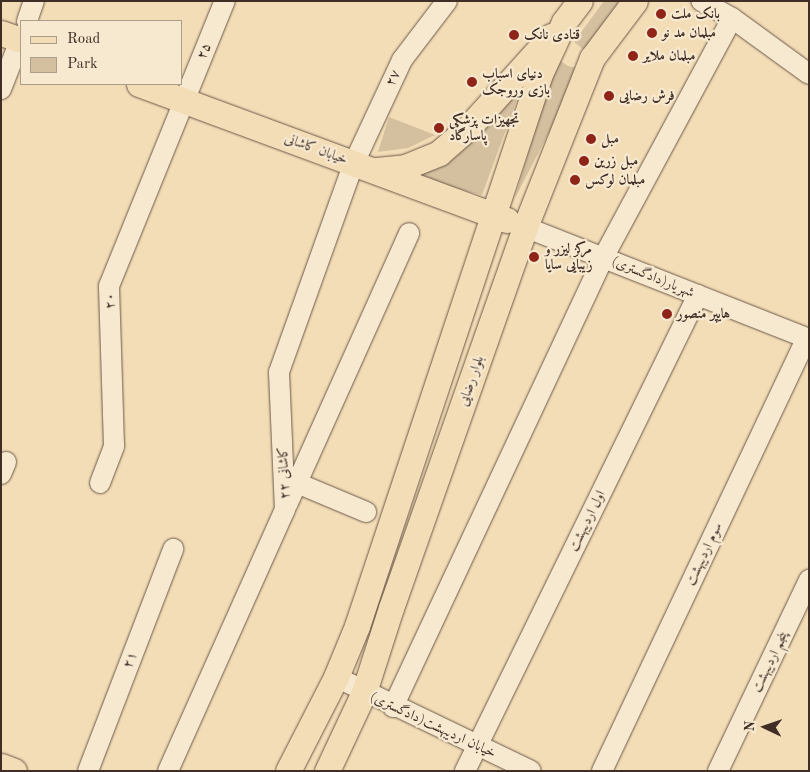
<!DOCTYPE html>
<meta charset="utf-8">
<style>
body{margin:0}
#map{position:relative;width:810px;height:772px;overflow:hidden;background:#f3ddb6;font-family:"Old Standard TT",Amiri,serif}
div>[style]{position:absolute}
.green>*{inset:0;background:#d4bf9e}
.roads{filter:drop-shadow(0 0 1px #6c594a) drop-shadow(0 0 1px #6c594a)}
.minor>*{height:20px;margin:-10px;padding:0 10px;transform-origin:10px;border-radius:10px;background:#f7e9d0}
.major>*{height:25px;margin:-12.5px;padding:0 12.5px;transform-origin:12.5px;border-radius:12.5px;background:#f3ddb6}
.dots>*{width:14px;height:14px;translate:-50% -50%;box-sizing:border-box;border:2px solid #f7e9d0;border-radius:50%}
span{translate:-50% -50%;white-space:nowrap;text-align:center;line-height:1.15;-webkit-text-stroke:4.5px #f7e9d0;paint-order:stroke}
.poi-label{font-size:14px;color:#3f2d26;font-weight:700}
.left{translate:0 -50%;text-align:left}
.street-label{font-size:14px;color:#3f2d26}
.frame{position:absolute;inset:0;border:2px solid #3f2d26;pointer-events:none}
.legend{position:absolute;left:20px;top:20px;width:162px;height:65px;box-sizing:border-box;background:#f7e9d0;border:1px solid #ad9e8c;margin:0;padding:6px 9px;list-style:none;font-size:15px;color:#3f2d26}
.legend li{display:flex;align-items:center;gap:10px;height:25px}
.legend b{width:25px;border:1px solid #ad9e8c}
.north{position:absolute;left:740px;top:702px;width:50px;height:50px;-webkit-text-stroke:4px #f7e9d0;paint-order:stroke;rotate:273deg;font-size:14px;font-weight:700;line-height:20px;text-align:center;color:#3f2d26}
.north::after{content:'';display:block;margin:auto;width:18px;height:22px;background:#3f2d26;clip-path:polygon(50% 0,100% 100%,50% 72%,0 100%)}
</style>
<div id="map">
<div class="green">
<div style="clip-path:polygon(604px 1px,619px 1px,584px 50px,574px 42px)"></div>
<div style="clip-path:polygon(556px 58px,568px 66px,582px 69px,515px 198px)"></div>
<div style="clip-path:polygon(523px 83px,482px 195px,407px 176px,449px 160px,472px 142px)"></div>
<div style="clip-path:polygon(389px 117px,435px 135px,408px 148px,378px 152px)"></div>
</div>
<div class="roads">
<div class="minor">
<div style="left:732px;top:18px;width:95px;rotate:36deg"></div>
<div style="left:27px;top:21px;width:21px;rotate:-71deg"></div>
<div style="left:1px;top:89px;width:55px;rotate:-68.6deg"></div>
<div style="left:525px;top:227px;width:305px;rotate:21.5deg"></div>
<div style="left:1px;top:474px;width:13px;rotate:-67deg"></div>
<div style="left:100px;top:483px;width:40px;rotate:-69deg"></div>
<div style="left:114px;top:446px;width:160px;rotate:-91.8deg"></div>
<div style="left:109px;top:286px;width:308px;rotate:-67.9deg"></div>
<div style="left:297px;top:483px;width:75px;rotate:22.8deg"></div>
<div style="left:287px;top:505px;width:298px;rotate:-65.8deg"></div>
<div style="left:336px;top:677px;width:216px;rotate:25.7deg"></div>
<div style="left:393px;top:707px;width:496px;rotate:-64.9deg"></div>
<div style="left:603px;top:258px;width:272px;rotate:-61.7deg"></div>
<div style="left:732px;top:18px;width:35px;rotate:-151deg"></div>
<div style="left:88px;top:771px;width:238px;rotate:-69deg"></div>
<div style="left:168px;top:771px;width:286px;rotate:-65.9deg"></div>
<div style="left:285px;top:510px;width:138px;rotate:-92.5deg"></div>
<div style="left:279px;top:372px;width:222px;rotate:-70.3deg"></div>
<div style="left:354px;top:163px;width:114px;rotate:-65deg"></div>
<div style="left:402px;top:60px;width:74px;rotate:-52.7deg"></div>
<div style="left:465px;top:771px;width:530px;rotate:-63.92deg"></div>
<div style="left:602px;top:771px;width:479px;rotate:-64.7deg"></div>
<div style="left:718px;top:771px;width:212px;rotate:-64.5deg"></div>
</div>
<div class="major">
<div style="left:1px;top:33px;width:21px;rotate:19deg"></div>
<div style="left:139px;top:84px;width:392px;rotate:20.3deg"></div>
<div style="left:377px;top:170px;width:28px;rotate:-6deg"></div>
<div style="left:405px;top:167px;width:37px;rotate:-22deg"></div>
<div style="left:439px;top:153px;width:38px;rotate:-41deg"></div>
<div style="left:468px;top:128px;width:124px;rotate:-47.9deg"></div>
<div style="left:1px;top:766px;width:14px;rotate:21deg"></div>
<div style="left:288px;top:771px;width:106px;rotate:-62.9deg"></div>
<div style="left:336px;top:677px;width:55px;rotate:-67.6deg"></div>
<div style="left:357px;top:626px;width:582px;rotate:-71.66deg"></div>
<div style="left:540px;top:74px;width:57px;rotate:-65.2deg"></div>
<div style="left:564px;top:22px;width:26px;rotate:-53deg"></div>
<div style="left:327px;top:771px;width:87px;rotate:-64.9deg"></div>
<div style="left:364px;top:692px;width:88px;rotate:-72.2deg"></div>
<div style="left:391px;top:608px;width:404px;rotate:-70.6deg"></div>
<div style="left:525px;top:227px;width:182px;rotate:-68.4deg"></div>
<div style="left:592px;top:58px;width:71px;rotate:-53deg"></div>
</div>
</div>
<div class="dots">
<div style="left:661px;top:14px;background:#8f2418"></div>
<div style="left:652px;top:33px;background:#8f2418"></div>
<div style="left:514px;top:35px;background:#8f2418"></div>
<div style="left:633px;top:56px;background:#8f2418"></div>
<div style="left:472px;top:82px;background:#8f2418"></div>
<div style="left:609px;top:96px;background:#8f2418"></div>
<div style="left:439px;top:128px;background:#8f2418"></div>
<div style="left:591px;top:139px;background:#8f2418"></div>
<div style="left:584px;top:161px;background:#8f2418"></div>
<div style="left:575px;top:180px;background:#8f2418"></div>
<div style="left:534px;top:257px;background:#8f2418"></div>
<div style="left:667px;top:314px;background:#8f2418"></div>
</div>
<div class="poi-label">
<span class="left" style="left:671px;top:14px">بانک ملت</span>
<span class="left" style="left:662px;top:33px">مبلمان مد نو</span>
<span class="left" style="left:524px;top:35px">قنادی نانک</span>
<span class="left" style="left:643px;top:56px">مبلمان ملایر</span>
<span class="left" style="left:482px;top:82px">دنیای اسباب<br>بازی وروجک</span>
<span class="left" style="left:619px;top:96px">فرش رضایی</span>
<span class="left" style="left:449px;top:128px">تجهیزات پزشکی<br>پاسارگاد</span>
<span class="left" style="left:601px;top:139px">مبل</span>
<span class="left" style="left:594px;top:161px">مبل زرین</span>
<span class="left" style="left:585px;top:180px">مبلمان لوکس</span>
<span class="left" style="left:545px;top:257px">مرکز لیزر و<br>زیبایی سایا</span>
<span class="left" style="left:677px;top:314px">هایپر منصور</span>
</div>
<div class="street-label">
<span style="left:204px;top:51px;rotate:-68deg">۲۵</span>
<span style="left:393px;top:78px;rotate:-65deg">۲۷</span>
<span style="left:316px;top:149px;rotate:20deg">خیابان کاشانی</span>
<span style="left:653px;top:277px;rotate:22deg">شهریار(دادگستری)</span>
<span style="left:110px;top:301px;rotate:-92deg">۲۰</span>
<span style="left:471px;top:381px;rotate:-71deg">بلوار رضایی</span>
<span style="left:284px;top:473px;rotate:-92deg">کاشانی ۲۲</span>
<span style="left:587px;top:521px;rotate:-64deg">اول اردیبهشت</span>
<span style="left:704px;top:554px;rotate:-65deg">سوم اردیبهشت</span>
<span style="left:130px;top:660px;rotate:-69deg">۲۱</span>
<span style="left:770px;top:662px;rotate:-64deg">پنجم اردیبهشت</span>
<span style="left:433px;top:725px;rotate:25deg">خیابان اردیبهشت(دادگستری)</span>
</div>
<div class="frame"></div>
<ul class="legend">
<li><b style="height:6px;background:#f3ddb6"></b>Road</li>
<li><b style="height:14px;background:#d4bf9e"></b>Park</li>
</ul>
<div class="north">N</div>
</div>
